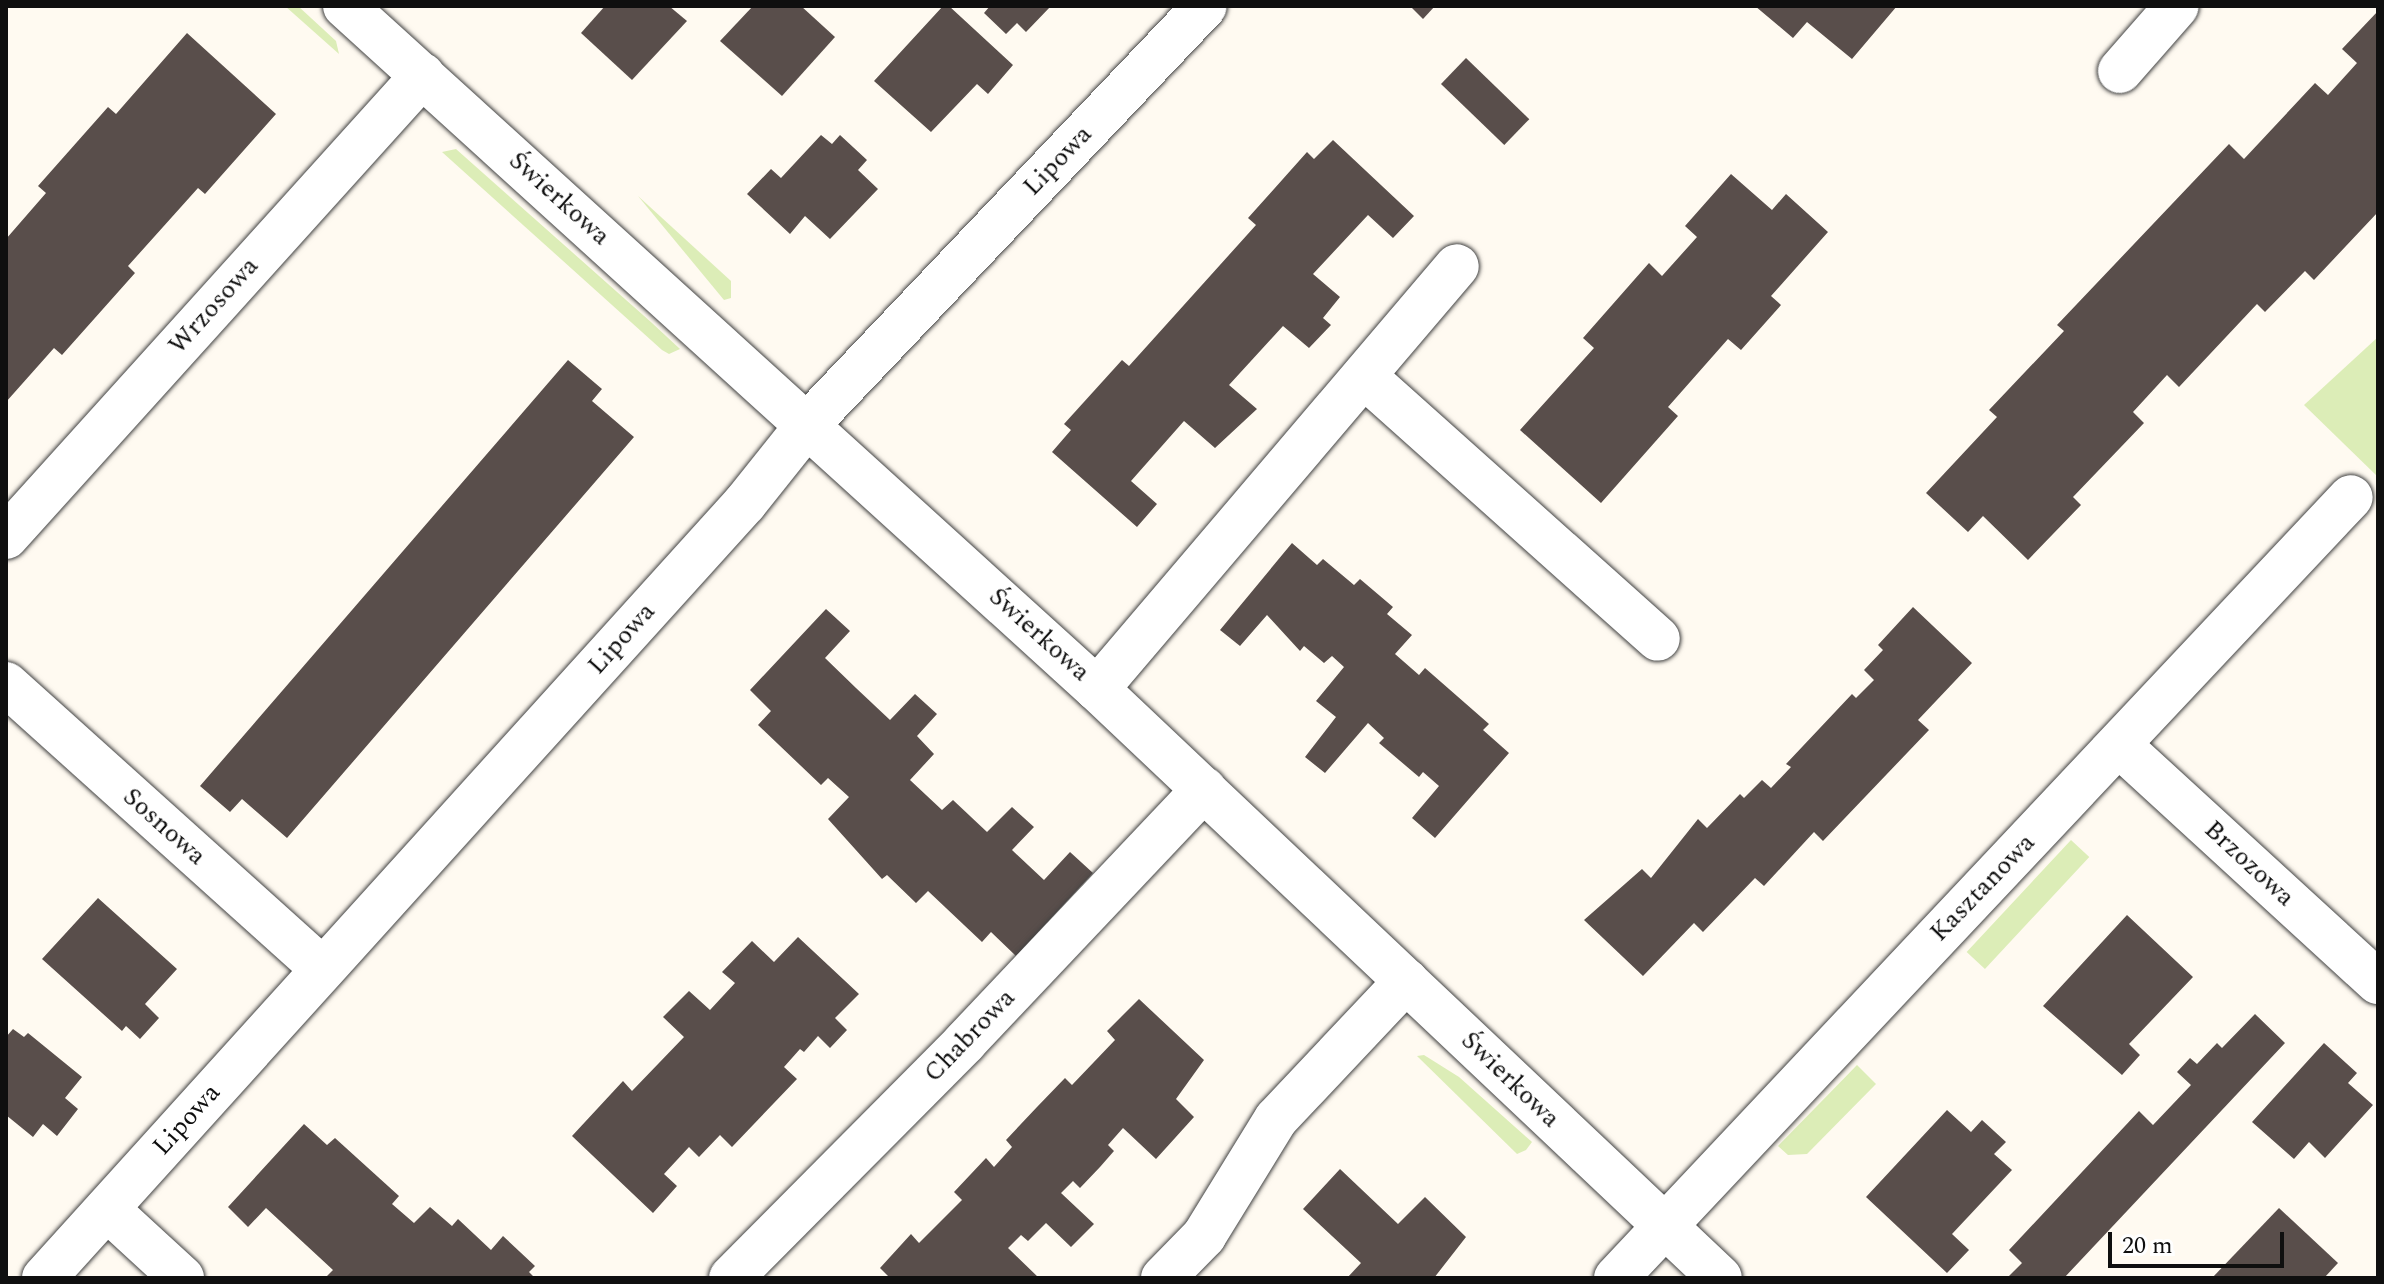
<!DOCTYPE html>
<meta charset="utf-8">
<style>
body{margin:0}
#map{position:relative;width:2384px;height:1284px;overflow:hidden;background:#fffaf1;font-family:Spectral,serif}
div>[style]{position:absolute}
.green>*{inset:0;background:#dcedb7;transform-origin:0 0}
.building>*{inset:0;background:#594e4b;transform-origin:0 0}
.roads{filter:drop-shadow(0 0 2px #424242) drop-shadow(0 0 2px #424242)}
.minor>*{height:44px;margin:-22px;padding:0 22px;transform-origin:22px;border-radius:22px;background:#fff}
span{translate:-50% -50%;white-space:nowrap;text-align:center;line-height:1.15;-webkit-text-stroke:8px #fff;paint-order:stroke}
.street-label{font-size:26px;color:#0f0f0f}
.frame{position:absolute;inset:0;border:8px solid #0f0f0f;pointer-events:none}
.scale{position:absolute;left:2108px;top:1232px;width:176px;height:36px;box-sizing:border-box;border:4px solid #0f0f0f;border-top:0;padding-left:10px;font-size:24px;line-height:28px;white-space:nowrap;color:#0f0f0f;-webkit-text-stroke:6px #fff;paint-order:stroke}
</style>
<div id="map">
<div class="green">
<div style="clip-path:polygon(285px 6px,298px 6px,336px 41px,339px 54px)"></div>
<div style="clip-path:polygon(456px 149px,652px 323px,680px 349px,669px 354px,662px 350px,442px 152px)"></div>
<div style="clip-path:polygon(638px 196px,731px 281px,731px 298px,724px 300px)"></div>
<div style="clip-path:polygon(2378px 337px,2378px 477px,2304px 405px)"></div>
<div style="left:2071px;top:840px;width:25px;height:153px;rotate:43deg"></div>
<div style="clip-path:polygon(1424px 1055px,1459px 1077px,1532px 1142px,1526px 1150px,1517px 1154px,1417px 1056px)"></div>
<div style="clip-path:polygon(1857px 1065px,1876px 1084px,1807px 1154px,1788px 1155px,1778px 1146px)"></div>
</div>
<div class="building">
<div style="clip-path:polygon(605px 6px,669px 6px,687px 21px,632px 80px,581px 33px)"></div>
<div style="clip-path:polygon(753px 6px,801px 6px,835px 37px,782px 96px,720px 41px)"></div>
<div style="clip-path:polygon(943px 6px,949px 6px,1013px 65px,988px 94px,977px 84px,931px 132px,874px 81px)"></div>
<div style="clip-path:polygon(990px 6px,1051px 6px,1026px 32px,1017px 23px,1006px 34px,984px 13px)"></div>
<div style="clip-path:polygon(1410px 6px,1435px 6px,1423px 19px)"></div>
<div style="clip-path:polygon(1755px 6px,1897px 6px,1852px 59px,1807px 22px,1793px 38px)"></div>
<div style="clip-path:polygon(2378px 11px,2378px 212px,2314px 280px,2305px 271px,2265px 312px,2257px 304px,2179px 387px,2167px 375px,2133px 412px,2144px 423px,2073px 497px,2081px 505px,2028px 560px,1983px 516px,1968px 532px,1926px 493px,1997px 417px,1989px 410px,2064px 331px,2057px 325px,2229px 144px,2244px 159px,2315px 83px,2328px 95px,2357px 63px,2342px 49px)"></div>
<div style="clip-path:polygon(187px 33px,276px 114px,205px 194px,198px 188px,128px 266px,135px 273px,62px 355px,54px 348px,6px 402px,6px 239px,46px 193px,38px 186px,108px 107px,116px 114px)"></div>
<div style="left:1466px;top:58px;width:88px;height:36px;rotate:44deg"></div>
<div style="clip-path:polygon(821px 135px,832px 144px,840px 135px,867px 160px,858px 170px,878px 189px,830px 239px,805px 216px,790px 234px,747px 194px,771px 169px,781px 178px)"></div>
<div style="clip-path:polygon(1333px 140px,1414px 216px,1393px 238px,1368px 215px,1313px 274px,1340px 297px,1323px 318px,1331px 325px,1309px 348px,1283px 326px,1229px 385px,1257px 409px,1215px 448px,1184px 421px,1131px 481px,1157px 504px,1137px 527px,1052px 452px,1071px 430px,1064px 424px,1122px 360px,1129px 366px,1256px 225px,1248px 218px,1307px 152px,1314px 159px)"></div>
<div style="clip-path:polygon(1731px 174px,1772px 210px,1786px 194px,1828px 232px,1771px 296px,1781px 305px,1741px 350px,1728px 339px,1668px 407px,1678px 416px,1601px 503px,1520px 430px,1594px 348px,1583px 338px,1649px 263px,1662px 276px,1697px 237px,1685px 226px)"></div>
<div style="clip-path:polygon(568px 360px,602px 389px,592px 401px,634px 437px,287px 838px,242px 799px,230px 812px,200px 786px)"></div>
<div style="clip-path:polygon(1292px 543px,1317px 565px,1323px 559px,1354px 585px,1360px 579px,1393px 607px,1387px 614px,1412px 635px,1395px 654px,1419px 675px,1425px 668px,1489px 724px,1483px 730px,1509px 753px,1435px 838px,1412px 818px,1439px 786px,1423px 772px,1419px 777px,1379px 743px,1384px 738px,1368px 723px,1325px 773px,1305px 757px,1336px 717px,1316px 701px,1344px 667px,1332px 656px,1324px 663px,1304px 646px,1300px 651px,1267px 615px,1240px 646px,1220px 630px)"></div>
<div style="clip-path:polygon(1913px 607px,1972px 663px,1918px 720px,1929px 730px,1823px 841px,1814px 832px,1764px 886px,1755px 878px,1703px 932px,1694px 923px,1643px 976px,1584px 920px,1642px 869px,1651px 878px,1698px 819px,1707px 828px,1740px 794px,1744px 798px,1762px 780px,1771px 788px,1791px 767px,1786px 764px,1852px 694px,1856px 698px,1874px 680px,1864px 670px,1883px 650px,1878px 645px)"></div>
<div style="clip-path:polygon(826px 609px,850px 631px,825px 658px,856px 688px,890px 720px,915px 694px,937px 714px,917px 736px,934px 754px,910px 780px,942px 810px,953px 800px,987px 832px,1012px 807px,1034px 827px,1012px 850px,1044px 880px,1070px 852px,1093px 873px,1016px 956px,991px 932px,982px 942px,928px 891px,916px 903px,887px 875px,882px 879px,828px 819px,849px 797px,828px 778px,821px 785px,758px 725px,771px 711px,750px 690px)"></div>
<div style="clip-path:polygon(98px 898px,177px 969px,145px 1004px,159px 1018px,140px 1039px,126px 1026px,122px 1031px,42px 959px)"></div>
<div style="clip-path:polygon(2127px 915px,2193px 977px,2129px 1044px,2140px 1055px,2122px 1075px,2043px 1006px)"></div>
<div style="clip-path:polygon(798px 937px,859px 994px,835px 1018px,847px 1030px,830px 1048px,818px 1036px,804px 1052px,800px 1049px,784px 1067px,797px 1079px,732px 1147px,720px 1135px,699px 1157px,689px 1147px,664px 1174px,677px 1186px,653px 1213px,572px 1136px,623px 1081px,632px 1091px,684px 1037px,663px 1017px,689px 991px,710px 1010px,735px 983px,722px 972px,752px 941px,774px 962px)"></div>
<div style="clip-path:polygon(1139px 999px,1204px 1060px,1176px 1099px,1194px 1117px,1156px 1159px,1123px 1128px,1108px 1145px,1114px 1151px,1100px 1167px,1080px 1188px,1073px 1181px,1061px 1193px,1094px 1224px,1071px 1247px,1046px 1223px,1028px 1241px,1021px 1235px,1008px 1248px,1039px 1278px,890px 1278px,880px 1268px,911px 1234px,919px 1243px,962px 1200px,954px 1192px,986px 1158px,994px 1167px,1012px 1147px,1006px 1140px,1037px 1107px,1065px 1078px,1072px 1085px,1115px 1040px,1107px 1031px)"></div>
<div style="clip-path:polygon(2255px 1014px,2285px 1043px,2064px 1278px,2007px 1278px,2022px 1263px,2009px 1250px,2139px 1111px,2153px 1125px,2191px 1085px,2177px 1072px,2190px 1058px,2197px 1064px,2217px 1043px,2222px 1048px)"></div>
<div style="clip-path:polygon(13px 1029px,24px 1037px,28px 1033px,82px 1077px,65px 1098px,78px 1109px,57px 1136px,43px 1124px,33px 1137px,6px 1115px,6px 1037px)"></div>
<div style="clip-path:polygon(2324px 1043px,2357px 1073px,2348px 1083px,2373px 1105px,2325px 1158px,2309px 1142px,2294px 1159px,2252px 1122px)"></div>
<div style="clip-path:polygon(1947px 1110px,1971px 1132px,1982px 1120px,2006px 1142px,1994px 1154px,2012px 1170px,1952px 1234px,1969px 1250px,1947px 1273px,1866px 1197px)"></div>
<div style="clip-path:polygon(304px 1124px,327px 1145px,335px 1138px,399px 1196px,392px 1204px,414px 1223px,430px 1207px,452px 1226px,458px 1219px,491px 1250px,503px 1236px,535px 1266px,529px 1272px,535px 1278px,325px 1278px,333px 1270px,266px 1208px,248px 1227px,228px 1207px)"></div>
<div style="clip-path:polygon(1340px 1169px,1398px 1224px,1425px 1197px,1466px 1237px,1434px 1278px,1347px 1278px,1361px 1263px,1303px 1209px)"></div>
<div style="clip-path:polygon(2279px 1208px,2338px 1263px,2324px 1278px,2212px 1278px)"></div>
</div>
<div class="roads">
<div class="minor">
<div style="left:345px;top:6px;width:1016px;rotate:42.25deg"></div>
<div style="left:1097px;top:689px;width:857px;rotate:43.39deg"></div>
<div style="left:2120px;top:71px;width:86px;rotate:-48.8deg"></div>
<div style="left:1364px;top:376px;width:394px;rotate:41.8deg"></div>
<div style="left:6px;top:537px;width:622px;rotate:-47.93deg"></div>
<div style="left:6px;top:684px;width:426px;rotate:42deg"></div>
<div style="left:1097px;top:689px;width:555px;rotate:-49.6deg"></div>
<div style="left:2119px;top:745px;width:351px;rotate:42.5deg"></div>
<div style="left:107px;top:1209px;width:102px;rotate:42.6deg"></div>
<div style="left:44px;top:1278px;width:1045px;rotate:-47.87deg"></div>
<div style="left:745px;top:503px;width:101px;rotate:-51.4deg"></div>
<div style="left:808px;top:424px;width:576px;rotate:-46.48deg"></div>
<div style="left:731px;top:1278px;width:332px;rotate:-45.2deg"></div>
<div style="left:965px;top:1042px;width:348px;rotate:-46.6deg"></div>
<div style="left:1163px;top:1278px;width:59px;rotate:-45.7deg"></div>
<div style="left:1204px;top:1236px;width:137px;rotate:-58.4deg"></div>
<div style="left:1276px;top:1119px;width:190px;rotate:-46.7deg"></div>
<div style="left:1616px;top:1278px;width:1072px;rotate:-46.74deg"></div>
</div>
</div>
<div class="street-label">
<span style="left:1058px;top:161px;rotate:-46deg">Lipowa</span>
<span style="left:559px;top:199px;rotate:42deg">Świerkowa</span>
<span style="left:214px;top:306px;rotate:-48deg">Wrzosowa</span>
<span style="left:1039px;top:635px;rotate:42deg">Świerkowa</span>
<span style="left:622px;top:639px;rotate:-48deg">Lipowa</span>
<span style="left:164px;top:827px;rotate:42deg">Sosnowa</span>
<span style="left:2249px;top:864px;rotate:43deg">Brzozowa</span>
<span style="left:1983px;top:888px;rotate:-46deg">Kasztanowa</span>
<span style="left:970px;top:1036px;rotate:-46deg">Chabrowa</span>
<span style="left:1510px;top:1080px;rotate:44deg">Świerkowa</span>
<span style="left:187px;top:1120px;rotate:-48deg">Lipowa</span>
</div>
<div class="frame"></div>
<div class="scale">20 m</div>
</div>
